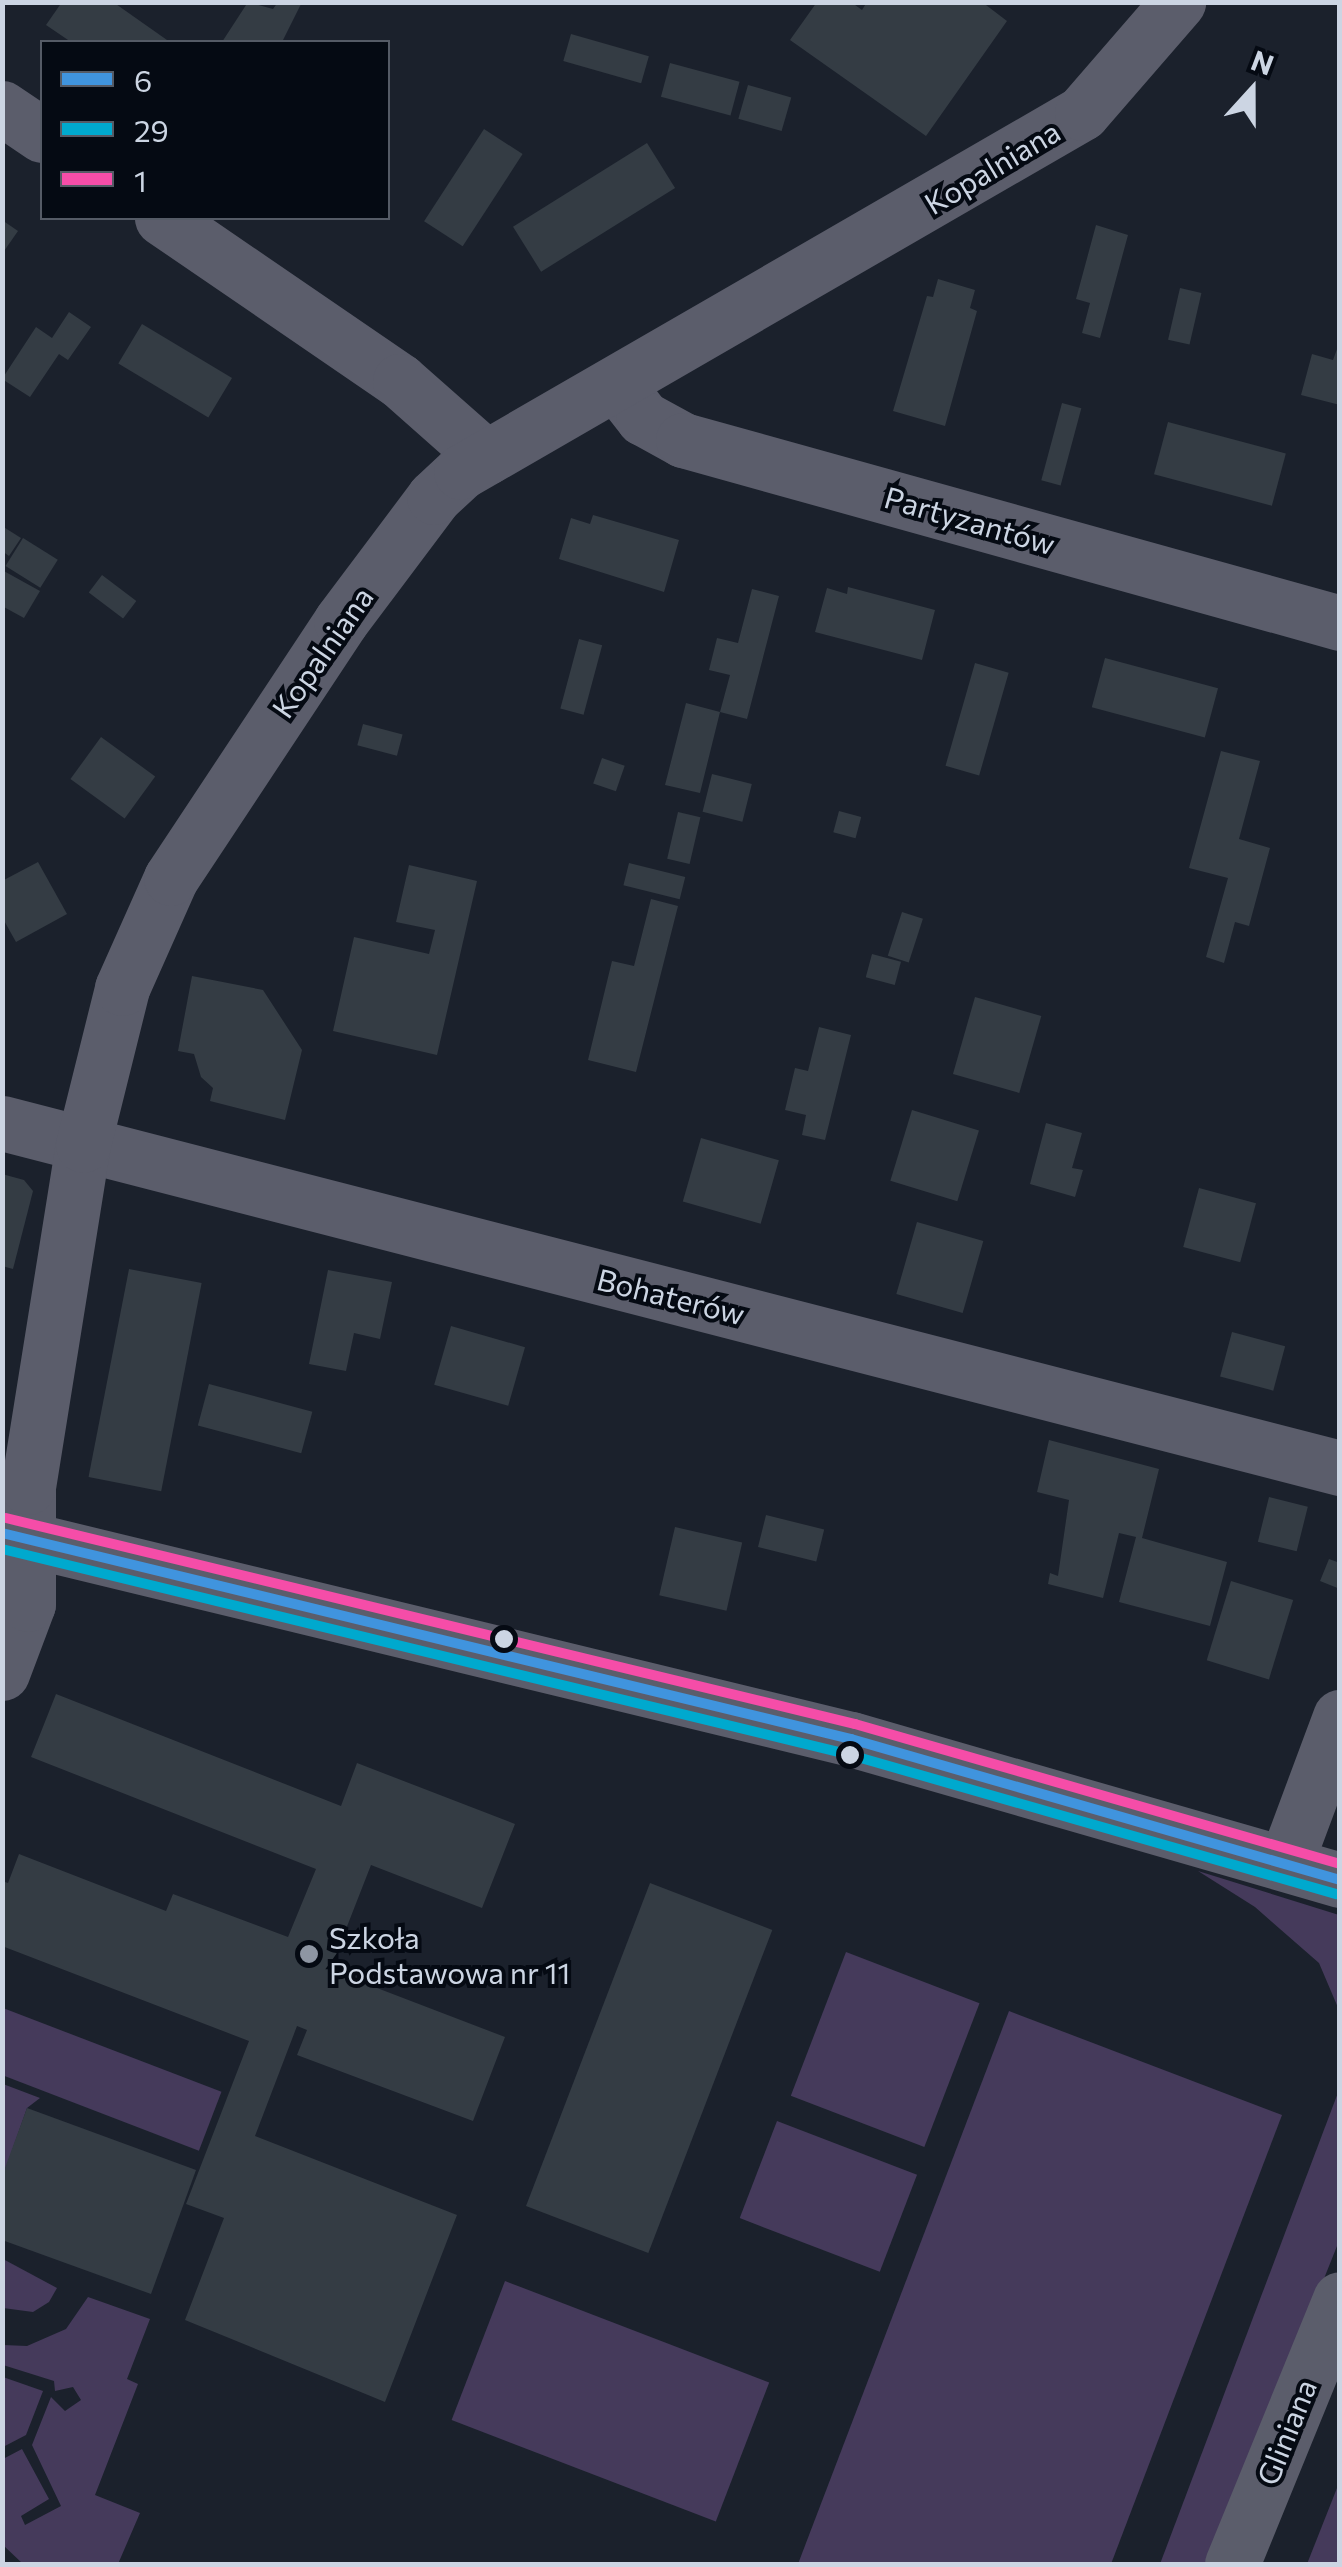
<!DOCTYPE html>
<meta charset="utf-8">
<style>
body{margin:0}
#map{position:relative;width:1342px;height:2567px;overflow:hidden;background:#1b212c;font-family:Commissioner,sans-serif}
div>[style]{position:absolute}
.green>*{inset:0;background:#453a5b;transform-origin:0 0}
.building>*{inset:0;background:#343c44;transform-origin:0 0}
.minor>*{height:55px;margin:-27.5px;padding:0 27.5px;transform-origin:27.5px;border-radius:27.5px;background:#5b5d6b}
.bus-1>*{height:10px;margin:-5px;padding:0 5px;transform-origin:5px;border-radius:5px;background:#4094de}
.bus-2>*{height:10px;margin:-5px;padding:0 5px;transform-origin:5px;border-radius:5px;background:#00a9ce}
.bus-3>*{height:10px;margin:-5px;padding:0 5px;transform-origin:5px;border-radius:5px;background:#f54da8}
.dots>*{width:28px;height:28px;translate:-50% -50%;box-sizing:border-box;border:5px solid #050a13;border-radius:50%}
span{translate:-50% -50%;white-space:nowrap;text-align:center;line-height:1.15;-webkit-text-stroke:8px #050a13;paint-order:stroke}
.street-label{font-size:30px;color:#ccd5e3}
.poi-label{font-size:30px;color:#ccd5e3}
.left{translate:0 -50%;text-align:left}
.frame{position:absolute;inset:0;border:5px solid #ccd5e3;pointer-events:none}
.legend{position:absolute;left:40px;top:40px;width:350px;height:180px;box-sizing:border-box;background:#050a13;border:2px solid #555b66;margin:0;padding:12px 18px;list-style:none;font-size:30px;color:#ccd5e3}
.legend li{display:flex;align-items:center;gap:20px;height:50px}
.legend b{width:50px;border:2px solid #555b66}
.north{position:absolute;left:1202px;top:40px;width:100px;height:100px;-webkit-text-stroke:8px #050a13;paint-order:stroke;rotate:21deg;font-size:28px;font-weight:700;line-height:40px;text-align:center;color:#ccd5e3}
.north::after{content:'';display:block;margin:auto;width:35px;height:45px;background:#ccd5e3;clip-path:polygon(50% 0,100% 100%,50% 72%,0 100%)}
</style>
<div id="map">
<div class="green">
<div style="clip-path:polygon(1198px 1871px,1339px 1915px,1339px 2010px,1319px 1963px,1255px 1907px)"></div>
<div style="left:846px;top:1952px;width:143px;height:154px;rotate:21deg"></div>
<div style="left:3px;top:2008px;width:234px;height:63px;rotate:21deg"></div>
<div style="clip-path:polygon(1009px 2011px,1282px 2115px,1111px 2564px,798px 2564px)"></div>
<div style="clip-path:polygon(3px 2084px,40px 2098px,27px 2108px,3px 2176px)"></div>
<div style="clip-path:polygon(1339px 2090px,1339px 2241px,1210px 2564px,1160px 2564px)"></div>
<div style="left:777px;top:2121px;width:150px;height:104px;rotate:21deg"></div>
<div style="clip-path:polygon(3px 2259px,57px 2288px,49px 2302px,33px 2312px,3px 2308px)"></div>
<div style="left:505px;top:2281px;width:283px;height:149px;rotate:21deg"></div>
<div style="clip-path:polygon(88px 2297px,150px 2319px,127px 2379px,138px 2384px,95px 2495px,140px 2513px,118px 2564px,23px 2564px,3px 2545px,3px 2459px,22px 2449px,49px 2499px,21px 2516px,25px 2525px,61px 2506px,32px 2445px,51px 2397px,65px 2411px,81px 2400px,73px 2387px,55px 2391px,54px 2381px,3px 2365px,3px 2345px,27px 2346px,66px 2329px)"></div>
<div style="clip-path:polygon(3px 2377px,43px 2391px,26px 2435px,3px 2447px)"></div>
<div style="clip-path:polygon(1339px 2483px,1339px 2564px,1307px 2564px)"></div>
</div>
<div class="building">
<div style="clip-path:polygon(62px 2px,113px 2px,167px 40px,71px 42px,46px 25px)"></div>
<div style="clip-path:polygon(248px 2px,273px 9px,278px 2px,302px 2px,282px 42px,222px 42px)"></div>
<div style="clip-path:polygon(817px 2px,851px 2px,862px 10px,867px 2px,982px 2px,1007px 21px,926px 136px,790px 40px)"></div>
<div style="left:571px;top:34px;width:81px;height:28px;rotate:16deg"></div>
<div style="left:670px;top:63px;width:72px;height:35px;rotate:15deg"></div>
<div style="left:748px;top:85px;width:45px;height:35px;rotate:16deg"></div>
<div style="left:484px;top:129px;width:46px;height:110px;rotate:33deg"></div>
<div style="left:647px;top:143px;width:53px;height:158px;rotate:58deg"></div>
<div style="clip-path:polygon(2px 220px,18px 231px,2px 254px)"></div>
<div style="clip-path:polygon(1096px 225px,1128px 235px,1100px 338px,1082px 333px,1090px 303px,1076px 299px)"></div>
<div style="clip-path:polygon(938px 279px,975px 290px,970px 308px,977px 311px,945px 426px,893px 411px,927px 296px,933px 297px)"></div>
<div style="left:1180px;top:288px;width:22px;height:53px;rotate:13deg"></div>
<div style="clip-path:polygon(69px 312px,91px 327px,68px 360px,59px 354px,30px 397px,2px 379px,36px 327px,52px 338px)"></div>
<div style="left:142px;top:324px;width:105px;height:46px;rotate:31deg"></div>
<div style="clip-path:polygon(1340px 341px,1340px 405px,1301px 395px,1312px 354px,1333px 360px)"></div>
<div style="left:1062px;top:403px;width:20px;height:80px;rotate:15deg"></div>
<div style="left:1168px;top:422px;width:122px;height:54px;rotate:15deg"></div>
<div style="clip-path:polygon(593px 515px,679px 540px,664px 592px,559px 559px,571px 518px,590px 524px)"></div>
<div style="clip-path:polygon(2px 526px,21px 538px,9px 556px,2px 551px)"></div>
<div style="left:23px;top:538px;width:41px;height:33px;rotate:32deg"></div>
<div style="clip-path:polygon(2px 570px,40px 591px,24px 618px,2px 606px)"></div>
<div style="left:102px;top:575px;width:43px;height:22px;rotate:37deg"></div>
<div style="clip-path:polygon(848px 587px,935px 610px,922px 660px,815px 632px,827px 588px,847px 594px)"></div>
<div style="clip-path:polygon(752px 589px,779px 596px,747px 719px,720px 712px,700px 793px,665px 785px,686px 703px,720px 712px,730px 675px,709px 670px,717px 638px,738px 643px)"></div>
<div style="left:579px;top:639px;width:24px;height:72px;rotate:15deg"></div>
<div style="left:1105px;top:658px;width:117px;height:51px;rotate:15deg"></div>
<div style="left:975px;top:663px;width:35px;height:107px;rotate:16deg"></div>
<div style="left:363px;top:724px;width:41px;height:22px;rotate:15deg"></div>
<div style="left:101px;top:737px;width:67px;height:52px;rotate:36deg"></div>
<div style="clip-path:polygon(1221px 751px,1260px 761px,1239px 839px,1270px 848px,1249px 926px,1235px 922px,1224px 963px,1206px 957px,1228px 878px,1189px 868px)"></div>
<div style="left:602px;top:758px;width:24px;height:27px;rotate:19deg"></div>
<div style="left:712px;top:774px;width:41px;height:39px;rotate:14deg"></div>
<div style="left:839px;top:811px;width:23px;height:22px;rotate:15deg"></div>
<div style="left:678px;top:812px;width:23px;height:48px;rotate:13deg"></div>
<div style="clip-path:polygon(38px 862px,67px 914px,16px 942px,2px 917px,2px 881px)"></div>
<div style="left:629px;top:863px;width:58px;height:23px;rotate:14deg"></div>
<div style="clip-path:polygon(409px 865px,477px 881px,437px 1055px,333px 1031px,354px 937px,429px 954px,435px 930px,396px 922px)"></div>
<div style="clip-path:polygon(651px 899px,678px 906px,636px 1072px,588px 1060px,612px 961px,634px 966px)"></div>
<div style="left:902px;top:912px;width:22px;height:46px;rotate:18deg"></div>
<div style="left:872px;top:954px;width:30px;height:24px;rotate:15deg"></div>
<div style="clip-path:polygon(192px 976px,263px 990px,302px 1050px,285px 1120px,210px 1101px,213px 1088px,201px 1077px,194px 1054px,178px 1051px)"></div>
<div style="left:975px;top:997px;width:69px;height:80px;rotate:16deg"></div>
<div style="clip-path:polygon(819px 1027px,851px 1035px,825px 1140px,802px 1135px,806px 1115px,785px 1110px,795px 1068px,808px 1071px)"></div>
<div style="left:912px;top:1110px;width:70px;height:74px;rotate:17deg"></div>
<div style="clip-path:polygon(1046px 1123px,1082px 1133px,1072px 1168px,1083px 1170px,1075px 1197px,1030px 1184px)"></div>
<div style="left:701px;top:1138px;width:81px;height:66px;rotate:16deg"></div>
<div style="clip-path:polygon(2px 1174px,24px 1180px,33px 1191px,13px 1269px,2px 1266px)"></div>
<div style="left:1199px;top:1188px;width:59px;height:61px;rotate:15deg"></div>
<div style="left:917px;top:1222px;width:69px;height:75px;rotate:16deg"></div>
<div style="left:129px;top:1269px;width:74px;height:212px;rotate:11deg"></div>
<div style="clip-path:polygon(328px 1270px,392px 1282px,380px 1339px,354px 1333px,346px 1371px,309px 1364px)"></div>
<div style="left:451px;top:1326px;width:77px;height:61px;rotate:16deg"></div>
<div style="left:1232px;top:1332px;width:55px;height:46px;rotate:15deg"></div>
<div style="left:209px;top:1384px;width:107px;height:43px;rotate:15deg"></div>
<div style="clip-path:polygon(1049px 1440px,1159px 1469px,1142px 1538px,1227px 1562px,1210px 1626px,1119px 1602px,1136px 1537px,1119px 1533px,1103px 1598px,1048px 1584px,1050px 1573px,1058px 1576px,1069px 1500px,1037px 1492px)"></div>
<div style="left:1269px;top:1497px;width:40px;height:46px;rotate:14deg"></div>
<div style="left:766px;top:1515px;width:60px;height:33px;rotate:14deg"></div>
<div style="left:675px;top:1527px;width:69px;height:70px;rotate:13deg"></div>
<div style="clip-path:polygon(1329px 1559px,1340px 1563px,1340px 1589px,1320px 1581px)"></div>
<div style="left:1231px;top:1581px;width:65px;height:83px;rotate:17deg"></div>
<div style="clip-path:polygon(56px 1694px,341px 1806px,357px 1763px,515px 1824px,482px 1908px,371px 1865px,330px 1970px,505px 2037px,473px 2121px,297px 2055px,307px 2030px,297px 2026px,255px 2136px,457px 2215px,385px 2402px,185px 2320px,224px 2218px,186px 2204px,249px 2041px,2px 1946px,2px 1881px,8px 1883px,19px 1854px,166px 1911px,173px 1894px,288px 1937px,316px 1869px,31px 1757px)"></div>
<div style="left:650px;top:1883px;width:131px;height:346px;rotate:21deg"></div>
<div style="clip-path:polygon(27px 2108px,196px 2170px,151px 2294px,2px 2240px,2px 2176px)"></div>
</div>
<div class="minor">
<div style="left:2px;top:108px;width:48px;rotate:34deg"></div>
<div style="left:162px;top:218px;width:288px;rotate:34.4deg"></div>
<div style="left:400px;top:381px;width:115px;rotate:41.5deg"></div>
<div style="left:618px;top:386px;width:41px;rotate:52deg"></div>
<div style="left:643px;top:418px;width:46px;rotate:28.8deg"></div>
<div style="left:683px;top:440px;width:682px;rotate:15.56deg"></div>
<div style="left:2px;top:1123px;width:1382px;rotate:14.46deg"></div>
<div style="left:2px;top:1533px;width:874px;rotate:13.64deg"></div>
<div style="left:851px;top:1739px;width:509px;rotate:16.08deg"></div>
<div style="left:2px;top:1673px;width:74px;rotate:-69.4deg"></div>
<div style="left:28px;top:1604px;width:117px;rotate:-90deg"></div>
<div style="left:28px;top:1487px;width:346px;rotate:-80.9deg"></div>
<div style="left:83px;top:1145px;width:162px;rotate:-76deg"></div>
<div style="left:122px;top:988px;width:120px;rotate:-66deg"></div>
<div style="left:171px;top:878px;width:308px;rotate:-56.5deg"></div>
<div style="left:341px;top:621px;width:155px;rotate:-53.1deg"></div>
<div style="left:434px;top:497px;width:37px;rotate:-43deg"></div>
<div style="left:461px;top:472px;width:717px;rotate:-30.03deg"></div>
<div style="left:1082px;top:113px;width:147px;rotate:-49.1deg"></div>
<div style="left:1286px;top:1862px;width:155px;rotate:-69.6deg"></div>
<div style="left:1232px;top:2564px;width:286px;rotate:-67.8deg"></div>
</div>
<div class="bus-1">
<div style="left:2px;top:1533px;width:874px;rotate:13.64deg"></div>
<div style="left:851px;top:1739px;width:509px;rotate:16.08deg"></div>
</div>
<div class="bus-2">
<div style="left:2px;top:1549px;width:870px;rotate:13.64deg"></div>
<div style="left:847px;top:1754px;width:509px;rotate:15.98deg"></div>
</div>
<div class="bus-3">
<div style="left:6px;top:1518px;width:874px;rotate:13.64deg"></div>
<div style="left:855px;top:1724px;width:505px;rotate:16.1deg"></div>
</div>
<div class="dots">
<div style="left:504px;top:1639px;background:#ccd5e3"></div>
<div style="left:850px;top:1755px;background:#ccd5e3"></div>
<div style="left:309px;top:1954px;background:#8e96a3"></div>
</div>
<div class="street-label">
<span style="left:992px;top:167px;rotate:-31deg">Kopalniana</span>
<span style="left:970px;top:520px;rotate:16deg">Partyzantów</span>
<span style="left:322px;top:652px;rotate:-55deg">Kopalniana</span>
<span style="left:671px;top:1296px;rotate:14deg">Bohaterów</span>
<span style="left:1286px;top:2432px;rotate:-68deg">Gliniana</span>
</div>
<div class="poi-label">
<span class="left" style="left:329px;top:1954px">Szkoła<br>Podstawowa nr 11</span>
</div>
<div class="frame"></div>
<ul class="legend">
<li><b style="height:12px;background:#4094de"></b>6</li>
<li><b style="height:12px;background:#00a9ce"></b>29</li>
<li><b style="height:12px;background:#f54da8"></b>1</li>
</ul>
<div class="north">N</div>
</div>
